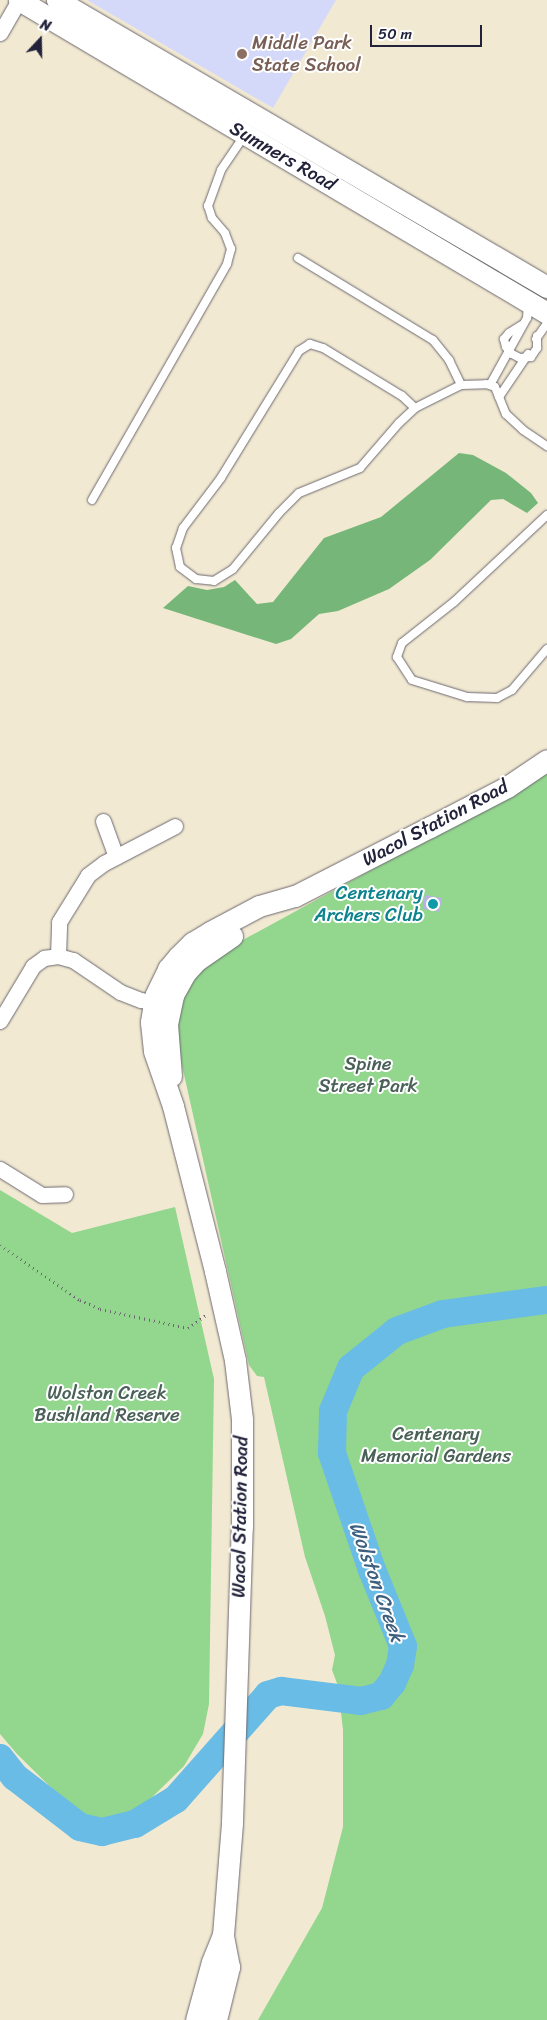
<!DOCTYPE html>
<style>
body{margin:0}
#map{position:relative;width:547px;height:2020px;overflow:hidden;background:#f2e9d2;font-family:Sriracha,sans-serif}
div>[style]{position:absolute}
.built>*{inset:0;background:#d4d8f9}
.green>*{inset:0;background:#93d68e}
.forest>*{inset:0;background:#76b779}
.river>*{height:28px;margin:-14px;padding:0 14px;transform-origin:14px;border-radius:14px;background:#69bce5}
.building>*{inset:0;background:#b9b1e4;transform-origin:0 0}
.path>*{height:2.5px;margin-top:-1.25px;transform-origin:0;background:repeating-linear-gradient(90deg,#6b6870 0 1px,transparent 0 5px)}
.roads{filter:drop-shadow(0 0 1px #6b6870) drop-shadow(0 0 1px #6b6870)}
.lane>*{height:8px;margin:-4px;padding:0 4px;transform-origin:4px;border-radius:4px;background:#fff}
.street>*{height:15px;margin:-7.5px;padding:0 7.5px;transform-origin:7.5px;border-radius:7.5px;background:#fff}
.secondary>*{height:21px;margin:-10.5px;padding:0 10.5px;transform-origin:10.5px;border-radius:10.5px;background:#fff}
.dots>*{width:14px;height:14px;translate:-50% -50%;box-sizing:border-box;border:2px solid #fff;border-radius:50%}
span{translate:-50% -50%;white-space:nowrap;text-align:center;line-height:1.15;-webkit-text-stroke:4px #fff;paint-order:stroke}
.education-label{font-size:19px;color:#785e54}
.left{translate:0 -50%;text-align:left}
.street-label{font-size:19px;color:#22223b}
.culture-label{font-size:19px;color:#0d838f}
.right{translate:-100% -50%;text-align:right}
.park-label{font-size:19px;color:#4a6158}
.water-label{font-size:20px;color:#3e607f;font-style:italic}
.north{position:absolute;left:15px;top:15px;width:50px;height:50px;-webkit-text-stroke:4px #fff;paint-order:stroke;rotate:21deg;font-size:14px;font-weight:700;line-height:20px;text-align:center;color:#22223b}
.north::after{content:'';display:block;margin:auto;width:18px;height:22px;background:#22223b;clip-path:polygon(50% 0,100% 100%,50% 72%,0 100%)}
.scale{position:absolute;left:370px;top:25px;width:112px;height:22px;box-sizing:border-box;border:2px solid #22223b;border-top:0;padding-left:6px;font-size:15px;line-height:18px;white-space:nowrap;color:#22223b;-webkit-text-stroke:4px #fff;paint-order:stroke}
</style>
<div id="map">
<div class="built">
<div style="clip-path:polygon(87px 0,336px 0,273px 108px)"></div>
</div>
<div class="green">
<div style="clip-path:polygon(547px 774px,547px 2020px,258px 2020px,322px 1908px,343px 1827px,343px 1730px,338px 1686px,332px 1670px,335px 1655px,325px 1616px,305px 1557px,264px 1377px,257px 1376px,249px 1365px,181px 1061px,175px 1024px,188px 981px,219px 953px)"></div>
<div style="clip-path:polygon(0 1190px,72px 1233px,175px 1207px,214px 1379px,209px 1704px,203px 1734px,184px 1766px,136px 1813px,107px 1821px,79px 1815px,17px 1754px,0 1734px)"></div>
</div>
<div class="forest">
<div style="clip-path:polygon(459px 453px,473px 455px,506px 473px,531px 493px,538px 503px,527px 513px,503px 499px,491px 500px,430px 560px,389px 589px,338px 611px,319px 614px,291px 639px,276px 644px,163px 608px,188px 586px,207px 590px,224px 587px,235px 580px,257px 604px,273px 602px,324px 538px,381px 517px)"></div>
</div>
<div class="river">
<div style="left:0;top:1758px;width:24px;rotate:52deg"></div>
<div style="left:15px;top:1777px;width:82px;rotate:37.6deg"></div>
<div style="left:80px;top:1827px;width:23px;rotate:13deg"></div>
<div style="left:102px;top:1832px;width:34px;rotate:-14deg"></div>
<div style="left:135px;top:1824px;width:48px;rotate:-31.4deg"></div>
<div style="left:176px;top:1799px;width:139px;rotate:-48.5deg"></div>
<div style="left:268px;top:1695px;width:14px;rotate:-17deg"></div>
<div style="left:281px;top:1691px;width:81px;rotate:7.1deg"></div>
<div style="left:361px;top:1701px;width:21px;rotate:-14deg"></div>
<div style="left:381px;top:1696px;width:17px;rotate:-50deg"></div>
<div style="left:392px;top:1683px;width:20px;rotate:-66deg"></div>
<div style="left:400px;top:1665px;width:19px;rotate:-81deg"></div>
<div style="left:403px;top:1646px;width:82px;rotate:-112.2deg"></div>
<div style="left:372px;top:1570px;width:124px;rotate:-108.9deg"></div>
<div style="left:332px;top:1453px;width:42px;rotate:-88.6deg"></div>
<div style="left:333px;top:1411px;width:47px;rotate:-67.3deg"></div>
<div style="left:351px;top:1368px;width:59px;rotate:-38.8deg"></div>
<div style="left:397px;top:1331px;width:49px;rotate:-20.3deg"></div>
<div style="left:443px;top:1314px;width:105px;rotate:-7.7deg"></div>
</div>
<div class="building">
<div style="left:425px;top:895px;width:17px;height:14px;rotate:10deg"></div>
</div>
<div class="path">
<div style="left:0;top:1245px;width:97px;rotate:34.5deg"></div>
<div style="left:80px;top:1300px;width:22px;rotate:24deg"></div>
<div style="left:100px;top:1309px;width:90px;rotate:12.2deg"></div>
<div style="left:188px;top:1328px;width:22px;rotate:-36deg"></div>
</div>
<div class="roads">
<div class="lane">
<div style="left:298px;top:258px;width:158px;rotate:31.3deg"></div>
<div style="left:433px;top:340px;width:26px;rotate:51deg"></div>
<div style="left:449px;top:360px;width:28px;rotate:64deg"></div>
<div style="left:522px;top:325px;width:15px;rotate:148deg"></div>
<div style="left:509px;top:333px;width:8px;rotate:130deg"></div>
<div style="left:504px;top:339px;width:8px;rotate:76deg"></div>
<div style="left:506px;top:347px;width:9px;rotate:49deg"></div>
<div style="left:512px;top:354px;width:9px;rotate:27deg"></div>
<div style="left:520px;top:358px;width:11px;rotate:-5deg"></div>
<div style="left:531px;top:357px;width:11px;rotate:-56deg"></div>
<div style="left:537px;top:348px;width:12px;rotate:-90deg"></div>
<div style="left:536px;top:339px;width:19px;rotate:-55deg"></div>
<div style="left:490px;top:385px;width:77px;rotate:-61.1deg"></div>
<div style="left:527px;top:318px;width:13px;rotate:-86deg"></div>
<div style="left:499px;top:397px;width:52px;rotate:-56deg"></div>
<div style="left:415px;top:408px;width:18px;rotate:-137deg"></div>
<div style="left:402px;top:396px;width:92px;rotate:-148.7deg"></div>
<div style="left:323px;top:348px;width:14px;rotate:-163deg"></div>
<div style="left:310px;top:344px;width:13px;rotate:148deg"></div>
<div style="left:299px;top:351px;width:149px;rotate:121.6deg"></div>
<div style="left:221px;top:478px;width:63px;rotate:127.2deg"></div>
<div style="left:183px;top:528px;width:21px;rotate:109deg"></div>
<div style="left:176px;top:548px;width:19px;rotate:78deg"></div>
<div style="left:180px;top:567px;width:20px;rotate:37deg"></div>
<div style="left:196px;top:579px;width:18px;rotate:6deg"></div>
<div style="left:214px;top:581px;width:22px;rotate:-32deg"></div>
<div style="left:233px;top:569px;width:72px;rotate:-50.6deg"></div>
<div style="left:279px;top:513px;width:28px;rotate:-45deg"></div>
<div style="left:299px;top:493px;width:66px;rotate:-22.3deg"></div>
<div style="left:360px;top:468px;width:60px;rotate:-49.1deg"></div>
<div style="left:399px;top:423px;width:22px;rotate:-43deg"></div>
<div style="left:415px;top:408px;width:51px;rotate:-26.6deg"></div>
<div style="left:461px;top:385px;width:25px;rotate:-2deg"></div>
<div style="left:486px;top:384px;width:9px;rotate:18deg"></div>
<div style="left:495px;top:387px;width:29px;rotate:68deg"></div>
<div style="left:506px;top:414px;width:23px;rotate:43deg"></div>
<div style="left:523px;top:430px;width:29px;rotate:34deg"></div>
<div style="left:92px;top:500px;width:272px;rotate:-60.2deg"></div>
<div style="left:227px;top:264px;width:16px;rotate:-75deg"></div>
<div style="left:231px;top:249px;width:17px;rotate:-111deg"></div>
<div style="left:225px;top:233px;width:20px;rotate:-131deg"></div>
<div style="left:212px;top:218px;width:13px;rotate:-108deg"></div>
<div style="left:208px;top:206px;width:38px;rotate:-70deg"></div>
<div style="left:221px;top:170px;width:41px;rotate:-55.9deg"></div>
<div style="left:547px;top:515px;width:127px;rotate:136.9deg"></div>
<div style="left:454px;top:602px;width:66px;rotate:141.7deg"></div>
<div style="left:402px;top:643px;width:15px;rotate:110deg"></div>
<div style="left:397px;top:657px;width:27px;rotate:57deg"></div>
<div style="left:412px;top:680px;width:58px;rotate:17.2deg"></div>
<div style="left:467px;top:697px;width:30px;rotate:2deg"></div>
<div style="left:497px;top:698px;width:17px;rotate:-28deg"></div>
<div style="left:512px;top:690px;width:54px;rotate:-49.5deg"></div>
</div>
<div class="street">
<div style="left:0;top:33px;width:38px;rotate:-60deg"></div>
<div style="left:103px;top:821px;width:38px;rotate:70deg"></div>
<div style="left:58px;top:956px;width:34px;rotate:-88deg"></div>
<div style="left:59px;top:922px;width:55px;rotate:-58.3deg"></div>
<div style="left:88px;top:875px;width:20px;rotate:-37deg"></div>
<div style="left:104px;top:863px;width:80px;rotate:-27.5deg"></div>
<div style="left:0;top:1021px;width:64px;rotate:-59deg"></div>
<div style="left:33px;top:966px;width:14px;rotate:-36deg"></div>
<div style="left:44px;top:958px;width:14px;rotate:-8deg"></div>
<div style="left:58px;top:956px;width:16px;rotate:15deg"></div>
<div style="left:73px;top:960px;width:57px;rotate:34.2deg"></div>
<div style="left:120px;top:992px;width:22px;rotate:21deg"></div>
<div style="left:141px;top:1000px;width:21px;rotate:11deg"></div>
<div style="left:0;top:1169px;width:49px;rotate:31.8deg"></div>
<div style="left:42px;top:1195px;width:23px;rotate:-2deg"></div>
</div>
<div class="secondary">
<div style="left:19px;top:0;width:614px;rotate:30.66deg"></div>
<div style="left:57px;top:0;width:568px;rotate:30.36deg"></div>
<div style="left:171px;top:1076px;width:52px;rotate:-94.4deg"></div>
<div style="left:167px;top:1024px;width:30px;rotate:-78deg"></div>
<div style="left:173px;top:995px;width:26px;rotate:-61deg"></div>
<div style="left:186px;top:972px;width:15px;rotate:-48deg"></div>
<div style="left:196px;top:961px;width:44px;rotate:-34.8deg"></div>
<div style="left:196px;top:2020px;width:60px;rotate:-74.6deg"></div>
<div style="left:212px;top:1962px;width:29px;rotate:-68deg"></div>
<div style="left:216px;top:2020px;width:55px;rotate:-76.2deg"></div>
<div style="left:229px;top:1967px;width:33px;rotate:-101deg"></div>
<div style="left:223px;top:1935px;width:113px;rotate:-85.4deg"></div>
<div style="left:232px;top:1822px;width:295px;rotate:-88.1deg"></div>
<div style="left:242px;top:1527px;width:108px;rotate:-90deg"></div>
<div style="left:242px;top:1419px;width:59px;rotate:-96.8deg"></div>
<div style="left:235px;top:1360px;width:91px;rotate:-102.7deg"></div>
<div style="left:215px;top:1271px;width:170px;rotate:-104.3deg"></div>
<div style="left:173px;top:1106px;width:58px;rotate:-109.1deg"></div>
<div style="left:154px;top:1051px;width:29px;rotate:-96deg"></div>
<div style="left:151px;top:1022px;width:26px;rotate:-81deg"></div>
<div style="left:155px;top:996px;width:30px;rotate:-64deg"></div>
<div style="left:168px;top:969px;width:16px;rotate:-50deg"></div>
<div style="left:178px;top:957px;width:20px;rotate:-45deg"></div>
<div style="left:192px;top:943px;width:21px;rotate:-31deg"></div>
<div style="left:210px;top:932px;width:55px;rotate:-28deg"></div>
<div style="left:259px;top:906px;width:37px;rotate:-16deg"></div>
<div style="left:295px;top:896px;width:152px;rotate:-27.1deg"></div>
<div style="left:430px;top:827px;width:87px;rotate:-27.5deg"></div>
<div style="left:507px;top:787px;width:48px;rotate:-34deg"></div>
</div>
</div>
<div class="dots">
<div style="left:242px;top:54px;background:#8d6e63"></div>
<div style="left:433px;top:904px;background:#0f9aa8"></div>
</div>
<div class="education-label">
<span class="left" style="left:252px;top:54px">Middle Park<br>State School</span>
</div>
<div class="street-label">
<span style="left:283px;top:156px;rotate:30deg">Sumners Road</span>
<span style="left:435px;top:823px;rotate:-28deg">Wacol Station Road</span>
<span style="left:240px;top:1517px;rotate:-89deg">Wacol Station Road</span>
</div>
<div class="culture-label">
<span class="right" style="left:423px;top:904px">Centenary<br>Archers Club</span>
</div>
<div class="park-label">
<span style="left:368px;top:1075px">Spine<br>Street Park</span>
<span style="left:107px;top:1404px">Wolston Creek<br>Bushland Reserve</span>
<span style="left:436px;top:1445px">Centenary<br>Memorial Gardens</span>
</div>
<div class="water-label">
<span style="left:377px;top:1582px;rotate:70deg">Wolston Creek</span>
</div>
<div class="north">N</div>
<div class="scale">50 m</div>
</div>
